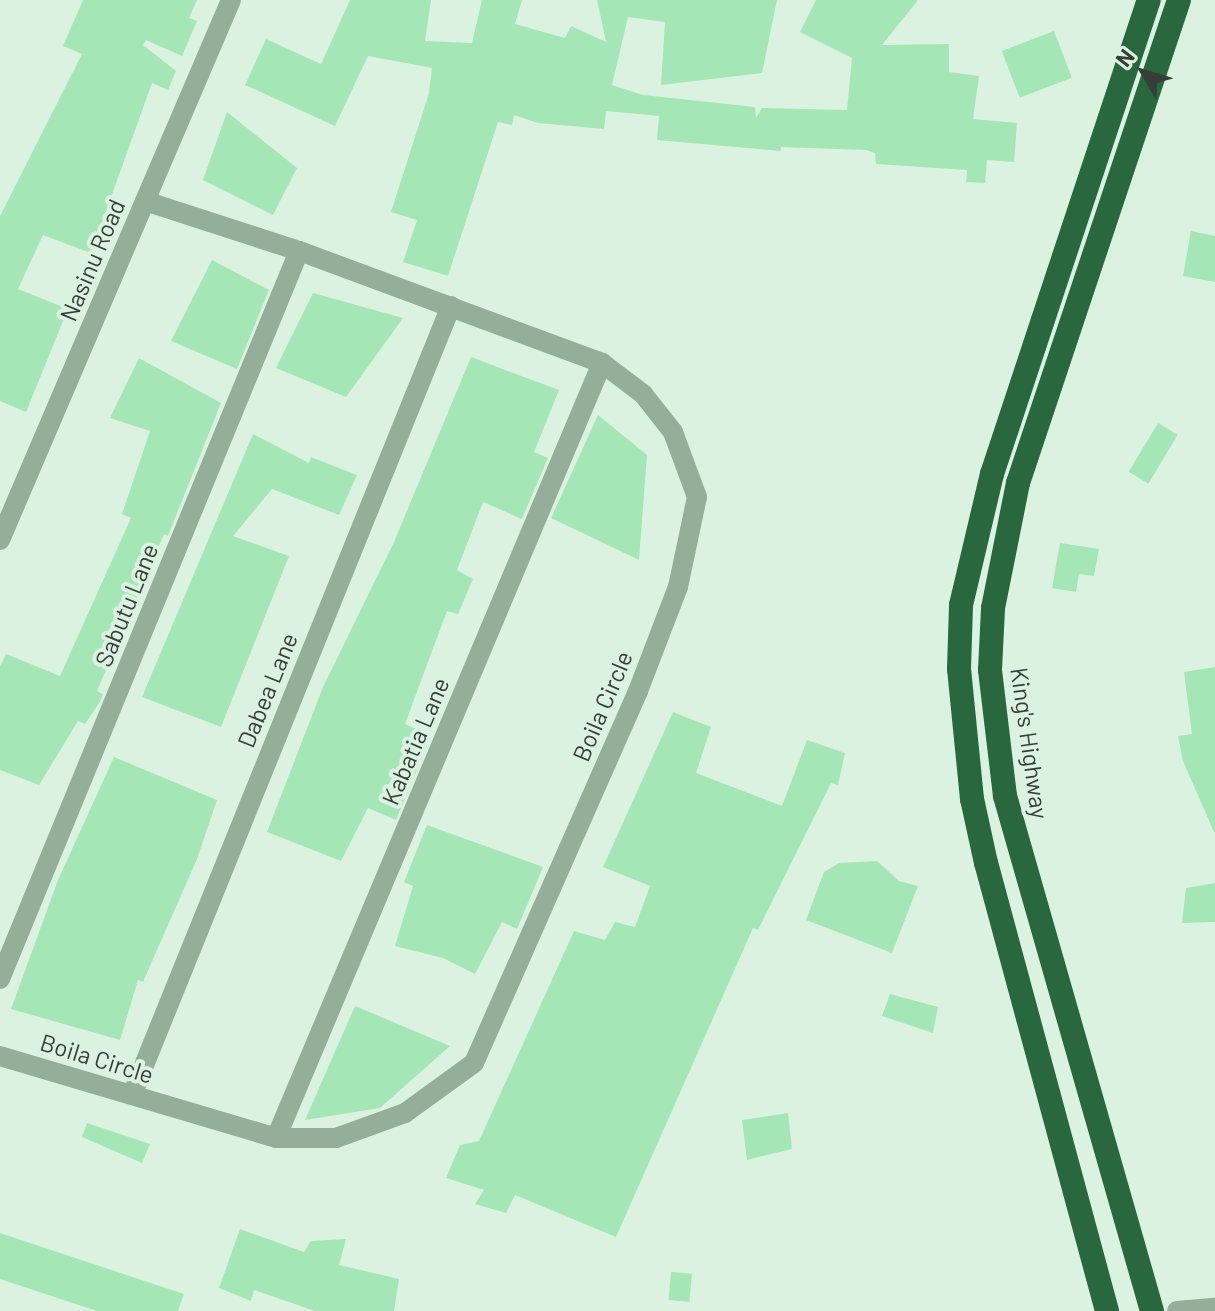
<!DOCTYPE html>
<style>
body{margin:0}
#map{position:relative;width:1215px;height:1311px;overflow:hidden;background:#dcf2e1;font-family:Barlow,sans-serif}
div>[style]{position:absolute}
.building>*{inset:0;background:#a5e6b6;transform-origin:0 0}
.minor>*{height:20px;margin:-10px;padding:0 10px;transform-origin:10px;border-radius:10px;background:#94ae9a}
.highway>*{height:24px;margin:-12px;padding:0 12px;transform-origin:12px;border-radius:12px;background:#29673f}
span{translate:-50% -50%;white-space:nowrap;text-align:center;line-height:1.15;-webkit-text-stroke:8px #dcf2e1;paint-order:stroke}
.street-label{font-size:24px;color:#353e37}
.north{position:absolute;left:1103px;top:32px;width:80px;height:80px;-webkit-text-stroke:6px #dcf2e1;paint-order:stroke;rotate:308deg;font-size:22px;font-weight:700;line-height:32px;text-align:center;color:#353e37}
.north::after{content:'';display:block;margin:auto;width:28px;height:36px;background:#353e37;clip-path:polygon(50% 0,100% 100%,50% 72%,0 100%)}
</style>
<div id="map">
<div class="building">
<div style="clip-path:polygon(83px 0,197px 0,189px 18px,197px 21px,182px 56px,146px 40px,143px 45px,176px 71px,168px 90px,152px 83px,91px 253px,43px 235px,18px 289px,68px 309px,26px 412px,0 401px,0 216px,82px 54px,63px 46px)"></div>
<div style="clip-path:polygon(350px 0,431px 0,425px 41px,472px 43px,482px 0,522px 0,515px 24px,565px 38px,571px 26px,606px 42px,597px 0,777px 0,762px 73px,661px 85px,665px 22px,628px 17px,612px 85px,643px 95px,755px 107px,756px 118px,762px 108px,847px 110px,852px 58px,800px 32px,816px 0,918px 0,882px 45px,949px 44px,949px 72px,979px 76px,973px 119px,1017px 123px,1014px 162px,987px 160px,985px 183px,966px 182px,967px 170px,876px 164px,875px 153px,866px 150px,781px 147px,781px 151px,657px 140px,659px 116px,606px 111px,604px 129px,538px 123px,514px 115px,512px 125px,498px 122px,448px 276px,403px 262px,417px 220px,391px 212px,429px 93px,432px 68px,368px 56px,335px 126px,245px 85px,266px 39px,321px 64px)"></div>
<div style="left:1054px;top:31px;width:50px;height:56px;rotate:69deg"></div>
<div style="clip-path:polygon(227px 112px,297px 168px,273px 215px,203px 180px)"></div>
<div style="clip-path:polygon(1191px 231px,1215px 236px,1215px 282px,1183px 276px)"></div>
<div style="clip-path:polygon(212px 260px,269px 290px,237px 369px,171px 341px)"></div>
<div style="clip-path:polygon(313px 293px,403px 318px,346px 397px,276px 368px)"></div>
<div style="clip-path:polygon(471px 357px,559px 390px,534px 452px,548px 458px,522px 519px,483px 502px,457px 570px,473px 579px,458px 614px,447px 611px,405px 724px,431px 736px,396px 820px,368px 808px,341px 861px,267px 832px,323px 687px,394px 542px)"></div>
<div style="clip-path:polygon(139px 358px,221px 403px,168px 536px,164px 534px,97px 691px,103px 694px,100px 702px,85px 724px,78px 721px,39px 785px,0 770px,0 666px,6px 654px,60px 676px,131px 518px,122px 514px,150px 431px,110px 418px)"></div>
<div style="clip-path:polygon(598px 415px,647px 455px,639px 560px,551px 518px)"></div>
<div style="left:1158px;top:423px;width:23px;height:57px;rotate:31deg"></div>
<div style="clip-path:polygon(253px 434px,309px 463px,311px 457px,357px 475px,339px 515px,272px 489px,233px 536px,289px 556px,221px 727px,142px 697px)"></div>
<div style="clip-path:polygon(1060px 543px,1099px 549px,1094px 576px,1079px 574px,1076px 592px,1052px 588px)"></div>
<div style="clip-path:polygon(1215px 667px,1215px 832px,1214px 832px,1183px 761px,1178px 736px,1192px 734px,1184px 672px)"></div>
<div style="clip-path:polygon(673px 712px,711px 727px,696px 773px,782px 806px,807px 740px,845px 753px,838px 785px,831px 783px,758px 930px,753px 928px,616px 1237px,515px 1195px,506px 1213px,475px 1204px,484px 1190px,446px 1178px,460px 1145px,479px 1141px,574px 931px,605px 940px,615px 922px,635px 927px,650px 886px,603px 867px)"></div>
<div style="clip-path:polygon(114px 757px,217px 800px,197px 859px,143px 982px,138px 980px,120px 1040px,11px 1009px,58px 880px)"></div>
<div style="clip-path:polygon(427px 825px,543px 867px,517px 929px,502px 922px,475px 974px,443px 958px,395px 946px,413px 886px,404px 882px)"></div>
<div style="clip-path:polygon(877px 861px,899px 881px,918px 886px,892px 953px,806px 920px,824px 872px,839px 863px)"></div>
<div style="clip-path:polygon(1215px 883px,1215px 922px,1182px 923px,1186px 888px)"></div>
<div style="clip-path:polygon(890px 994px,938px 1007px,933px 1033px,882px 1016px)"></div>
<div style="clip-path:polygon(355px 1006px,450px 1046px,380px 1108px,305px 1120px)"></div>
<div style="clip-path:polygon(788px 1113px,792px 1149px,747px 1160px,742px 1120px)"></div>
<div style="clip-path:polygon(87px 1123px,150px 1144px,142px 1163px,82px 1137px)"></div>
<div style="clip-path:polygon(240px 1229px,304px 1252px,311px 1241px,346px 1239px,339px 1265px,399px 1279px,394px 1311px,315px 1311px,254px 1290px,251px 1301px,219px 1288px)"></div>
<div style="clip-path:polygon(0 1233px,184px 1294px,178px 1311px,97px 1311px,0 1279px)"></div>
<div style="left:671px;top:1272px;width:21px;height:28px;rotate:5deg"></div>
</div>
<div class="minor">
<div style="left:0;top:540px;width:587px;rotate:-66.84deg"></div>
<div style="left:0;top:979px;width:787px;rotate:-67.67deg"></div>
<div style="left:0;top:1056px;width:288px;rotate:16.5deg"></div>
<div style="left:276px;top:1138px;width:60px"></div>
<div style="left:336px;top:1138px;width:73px;rotate:-19.9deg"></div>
<div style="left:405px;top:1113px;width:85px;rotate:-35.9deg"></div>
<div style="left:474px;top:1063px;width:407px;rotate:-66.2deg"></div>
<div style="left:638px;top:691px;width:111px;rotate:-69deg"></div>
<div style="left:678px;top:587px;width:92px;rotate:-78.1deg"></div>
<div style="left:697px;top:497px;width:69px;rotate:-110.3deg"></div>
<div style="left:673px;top:432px;width:48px;rotate:-128.3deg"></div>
<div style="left:643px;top:394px;width:51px;rotate:-142.9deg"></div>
<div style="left:602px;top:363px;width:323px;rotate:-159.7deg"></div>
<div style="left:299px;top:251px;width:162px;rotate:-162deg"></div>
<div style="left:132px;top:1095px;width:851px;rotate:-67.99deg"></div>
<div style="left:276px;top:1138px;width:841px;rotate:-67.19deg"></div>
<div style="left:1177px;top:1311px;width:38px;rotate:-5deg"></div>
</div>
<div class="highway">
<div style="left:1107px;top:1311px;width:464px;rotate:-105.1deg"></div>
<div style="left:986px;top:863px;width:66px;rotate:-102.3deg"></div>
<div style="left:972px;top:799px;width:131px;rotate:-95.7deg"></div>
<div style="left:959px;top:669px;width:64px;rotate:-88.2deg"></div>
<div style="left:961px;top:605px;width:135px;rotate:-76.7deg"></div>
<div style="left:992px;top:474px;width:499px;rotate:-71.7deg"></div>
<div style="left:1152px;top:1311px;width:536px;rotate:-105.93deg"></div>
<div style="left:1005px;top:796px;width:127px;rotate:-96.8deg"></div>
<div style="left:990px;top:670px;width:62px;rotate:-87.2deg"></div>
<div style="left:993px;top:608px;width:127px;rotate:-78.7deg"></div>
<div style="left:1018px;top:483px;width:509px;rotate:-71.57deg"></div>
</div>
<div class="street-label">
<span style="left:92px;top:260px;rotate:-67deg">Nasinu Road</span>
<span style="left:126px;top:605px;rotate:-68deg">Sabutu Lane</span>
<span style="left:267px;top:690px;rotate:-68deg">Dabea Lane</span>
<span style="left:602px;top:706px;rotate:-67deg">Boila Circle</span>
<span style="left:415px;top:741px;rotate:-67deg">Kabatia Lane</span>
<span style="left:1030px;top:743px;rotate:82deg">King's Highway</span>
<span style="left:97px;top:1058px;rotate:17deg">Boila Circle</span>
</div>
<div class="north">N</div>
</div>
